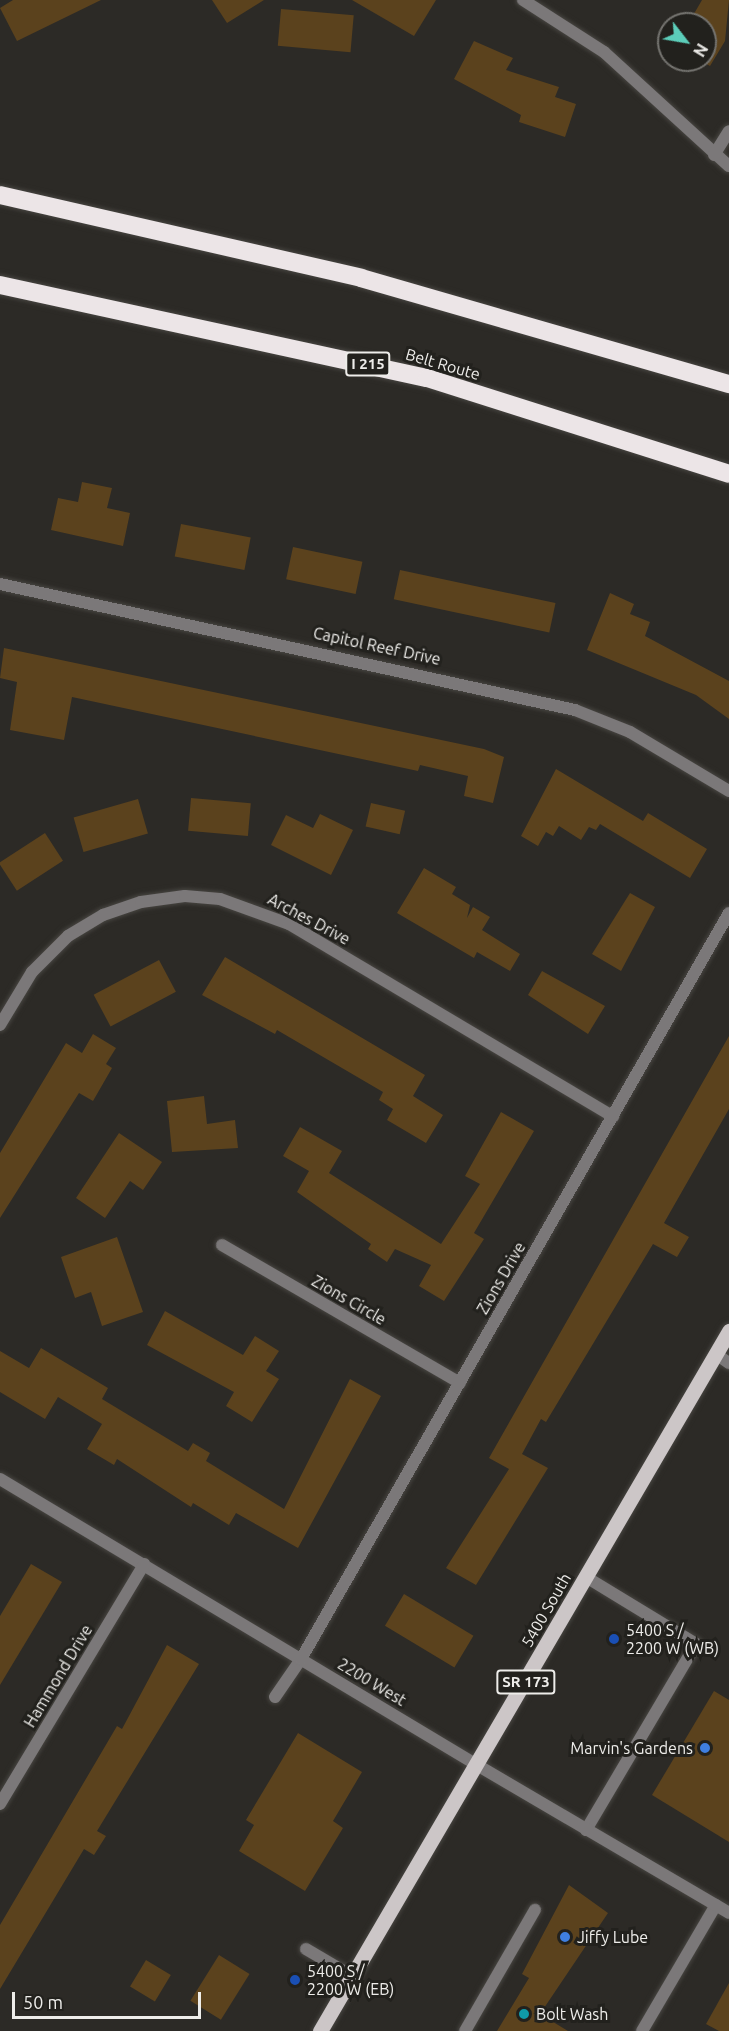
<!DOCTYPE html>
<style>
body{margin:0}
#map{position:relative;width:729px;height:2031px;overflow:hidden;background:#2c2a26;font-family:Ubuntu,sans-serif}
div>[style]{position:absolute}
.building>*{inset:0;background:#5b421d;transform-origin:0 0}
.roads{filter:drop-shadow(0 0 2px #474541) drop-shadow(0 0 2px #474541)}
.service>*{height:12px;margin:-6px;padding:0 6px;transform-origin:6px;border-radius:6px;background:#7b7879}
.minor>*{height:12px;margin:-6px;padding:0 6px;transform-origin:6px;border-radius:6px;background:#7b7879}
.tertiary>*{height:12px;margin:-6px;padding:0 6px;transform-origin:6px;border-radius:6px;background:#7b7879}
.primary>*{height:15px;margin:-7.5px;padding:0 7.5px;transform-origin:7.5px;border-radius:7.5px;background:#ccc6c7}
.motorway>*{height:18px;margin:-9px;padding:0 9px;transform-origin:9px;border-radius:9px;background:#ece5e7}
.dots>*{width:16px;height:16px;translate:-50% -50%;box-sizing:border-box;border:3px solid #22211d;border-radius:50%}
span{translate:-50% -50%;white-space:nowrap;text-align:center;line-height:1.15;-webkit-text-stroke:6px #22211d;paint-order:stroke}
.shield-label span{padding:2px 4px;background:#22211d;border:2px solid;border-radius:4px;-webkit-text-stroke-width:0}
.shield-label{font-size:15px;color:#eeedea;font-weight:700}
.street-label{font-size:16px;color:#eeedea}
.poi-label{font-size:16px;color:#eeedea}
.left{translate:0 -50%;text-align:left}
.right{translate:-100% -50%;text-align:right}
.north{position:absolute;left:657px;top:12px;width:60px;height:60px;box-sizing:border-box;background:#22211d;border:2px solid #74736f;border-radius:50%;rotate:121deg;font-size:16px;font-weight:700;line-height:24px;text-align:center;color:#eeedea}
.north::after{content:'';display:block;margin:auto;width:21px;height:27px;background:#5cceba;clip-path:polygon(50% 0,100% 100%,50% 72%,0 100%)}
.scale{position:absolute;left:12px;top:1992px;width:189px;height:27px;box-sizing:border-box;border:3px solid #eeedea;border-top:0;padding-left:8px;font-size:18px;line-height:21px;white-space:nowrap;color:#eeedea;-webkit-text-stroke:4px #22211d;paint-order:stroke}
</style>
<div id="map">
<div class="building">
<div style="clip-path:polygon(13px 0,101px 0,17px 41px,0 8px)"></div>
<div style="clip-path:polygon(212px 0,264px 0,227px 23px)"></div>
<div style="clip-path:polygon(352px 0,436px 0,414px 36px)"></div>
<div style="clip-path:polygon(702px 0,729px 0,725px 41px,710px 66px,700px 60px,705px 60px,705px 24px,688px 24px)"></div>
<div style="left:281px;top:9px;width:73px;height:37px;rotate:5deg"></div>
<div style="clip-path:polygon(474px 41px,513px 58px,506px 70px,559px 87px,555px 97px,576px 104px,565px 137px,519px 122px,521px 115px,454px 79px)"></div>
<div style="clip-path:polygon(82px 482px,112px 488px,107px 508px,130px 513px,123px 546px,51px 530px,58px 498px,78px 502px)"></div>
<div style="left:181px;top:524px;width:71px;height:33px;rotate:11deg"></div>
<div style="left:293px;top:547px;width:71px;height:33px;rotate:12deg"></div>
<div style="left:400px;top:570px;width:159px;height:30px;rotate:12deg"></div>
<div style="clip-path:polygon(610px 593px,634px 604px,630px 614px,650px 622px,645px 636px,729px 681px,729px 719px,696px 695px,587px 650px)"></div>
<div style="clip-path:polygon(4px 648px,484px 749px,504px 757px,493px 803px,464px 796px,468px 776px,420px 765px,418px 771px,72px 697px,64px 740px,10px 730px,17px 682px,0 678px)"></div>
<div style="clip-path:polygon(556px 769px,643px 821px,648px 813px,707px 849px,690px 878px,600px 824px,596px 830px,589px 827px,581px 840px,559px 826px,553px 836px,546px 832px,538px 846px,521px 836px)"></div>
<div style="left:191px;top:798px;width:60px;height:33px;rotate:5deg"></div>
<div style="left:138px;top:799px;width:36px;height:67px;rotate:74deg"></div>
<div style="left:371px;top:803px;width:35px;height:24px;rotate:13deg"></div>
<div style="clip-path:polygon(320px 814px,353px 830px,331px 875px,271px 845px,286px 815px,313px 828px)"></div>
<div style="left:45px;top:833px;width:33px;height:55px;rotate:57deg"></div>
<div style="clip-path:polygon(424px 868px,456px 887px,452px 894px,470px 905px,467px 918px,473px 907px,490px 917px,482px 930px,520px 954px,510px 971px,477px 952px,474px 958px,397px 913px)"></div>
<div style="clip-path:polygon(630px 893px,655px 907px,621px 971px,592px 954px)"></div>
<div style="clip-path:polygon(225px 957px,425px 1075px,413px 1096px,443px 1115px,426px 1143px,387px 1120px,393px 1109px,379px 1100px,383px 1092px,277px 1030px,275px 1034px,202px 995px)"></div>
<div style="left:159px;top:960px;width:36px;height:74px;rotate:62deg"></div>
<div style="clip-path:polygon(542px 971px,605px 1006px,588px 1034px,528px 995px)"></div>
<div style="clip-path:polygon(93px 1034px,116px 1048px,106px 1064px,112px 1068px,93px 1101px,79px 1093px,0 1218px,0 1153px,66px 1043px,82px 1053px)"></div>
<div style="clip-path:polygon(729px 1036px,729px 1109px,664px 1223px,689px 1237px,677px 1257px,653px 1244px,546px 1422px,541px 1419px,522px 1454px,548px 1468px,476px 1585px,446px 1568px,509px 1469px,489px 1458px)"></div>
<div style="clip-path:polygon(204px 1096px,207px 1124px,235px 1120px,238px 1148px,172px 1152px,167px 1101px)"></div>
<div style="clip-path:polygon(501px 1112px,534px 1131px,474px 1233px,484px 1239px,444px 1301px,419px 1286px,431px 1265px,395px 1249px,387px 1262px,368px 1249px,371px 1244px,297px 1192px,309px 1171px,283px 1156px,300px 1127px,342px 1151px,329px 1173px,441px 1244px,480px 1184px,465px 1176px)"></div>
<div style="clip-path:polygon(119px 1133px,162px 1162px,143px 1190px,130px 1181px,105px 1218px,76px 1198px)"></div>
<div style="clip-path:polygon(117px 1237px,143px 1312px,102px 1326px,91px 1292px,75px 1298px,61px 1257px)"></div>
<div style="clip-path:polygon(165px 1311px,243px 1355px,255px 1336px,279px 1351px,266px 1371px,279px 1379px,252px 1422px,226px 1406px,234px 1392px,147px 1345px)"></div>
<div style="clip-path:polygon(41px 1348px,108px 1388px,102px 1399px,188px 1451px,193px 1443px,210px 1453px,206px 1461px,284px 1509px,350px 1379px,381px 1396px,298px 1548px,236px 1513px,229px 1525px,193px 1503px,191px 1507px,117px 1459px,114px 1465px,87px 1449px,102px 1424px,58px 1397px,45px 1419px,0 1392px,0 1351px,29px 1368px)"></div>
<div style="clip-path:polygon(31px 1564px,62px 1582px,0 1685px,0 1616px)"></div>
<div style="left:404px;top:1594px;width:81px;height:37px;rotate:31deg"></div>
<div style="clip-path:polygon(167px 1645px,199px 1664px,97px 1831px,106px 1836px,94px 1855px,84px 1849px,0 1989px,0 1925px,117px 1726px,122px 1729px)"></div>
<div style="clip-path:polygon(714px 1691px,729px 1700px,729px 1842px,652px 1795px)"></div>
<div style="clip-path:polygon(298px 1733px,362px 1772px,333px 1821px,343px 1828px,305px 1891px,239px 1851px,254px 1825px,246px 1820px)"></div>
<div style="clip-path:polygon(569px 1885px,608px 1913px,540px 2014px,568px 2031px,497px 2031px,529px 1978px,522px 1974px)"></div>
<div style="left:219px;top:1955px;width:36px;height:54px;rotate:32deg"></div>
<div style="left:146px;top:1960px;width:29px;height:31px;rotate:31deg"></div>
<div style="clip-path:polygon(729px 1983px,729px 2031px,719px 2031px,706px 2024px)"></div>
</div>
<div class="roads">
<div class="service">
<div style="left:716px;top:1354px;width:16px;rotate:35deg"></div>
<div style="left:275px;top:1697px;width:46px;rotate:-55.6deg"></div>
<div style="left:586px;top:1830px;width:216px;rotate:-59.4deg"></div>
<div style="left:696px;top:1644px;width:129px;rotate:-148.7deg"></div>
<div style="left:306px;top:1949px;width:53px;rotate:30.4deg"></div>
<div style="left:465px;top:2031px;width:140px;rotate:-60deg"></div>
<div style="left:642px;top:2031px;width:146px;rotate:-59.6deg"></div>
</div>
<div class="minor">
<div style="left:523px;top:0;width:96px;rotate:32.7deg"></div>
<div style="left:604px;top:52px;width:169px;rotate:42.4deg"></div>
<div style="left:714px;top:155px;width:28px;rotate:-58deg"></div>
<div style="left:0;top:584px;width:589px;rotate:12.36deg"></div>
<div style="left:575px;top:710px;width:59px;rotate:21.8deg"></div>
<div style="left:630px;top:732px;width:115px;rotate:30.8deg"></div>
<div style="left:0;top:1025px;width:62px;rotate:-58.9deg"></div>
<div style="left:32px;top:972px;width:51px;rotate:-45deg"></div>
<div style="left:68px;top:936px;width:41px;rotate:-31deg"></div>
<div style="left:103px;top:915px;width:40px;rotate:-18.9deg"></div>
<div style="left:141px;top:902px;width:44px;rotate:-7.8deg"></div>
<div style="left:185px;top:896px;width:35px;rotate:5deg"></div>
<div style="left:220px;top:899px;width:73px;rotate:19.9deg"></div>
<div style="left:289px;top:924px;width:377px;rotate:30.7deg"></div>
<div style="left:222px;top:1245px;width:275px;rotate:30.1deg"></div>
<div style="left:0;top:1479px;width:556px;rotate:30.95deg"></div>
<div style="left:301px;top:1659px;width:860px;rotate:-60.16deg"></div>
<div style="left:0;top:1804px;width:280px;rotate:-59deg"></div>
</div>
<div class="tertiary">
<div style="left:477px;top:1765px;width:292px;rotate:30.4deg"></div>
</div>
<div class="primary">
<div style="left:320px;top:2031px;width:811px;rotate:-59.7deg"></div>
</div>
<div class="motorway">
<div style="left:0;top:195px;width:370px;rotate:12.9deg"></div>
<div style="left:361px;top:278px;width:383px;rotate:16.1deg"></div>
<div style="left:0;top:285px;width:437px;rotate:12.3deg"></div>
<div style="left:427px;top:378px;width:317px;rotate:17.6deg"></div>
</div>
</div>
<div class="dots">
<div style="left:614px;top:1639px;background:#1a4fb4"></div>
<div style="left:705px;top:1748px;background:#3f7fe0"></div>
<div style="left:565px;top:1937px;background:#3f7fe0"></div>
<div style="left:295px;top:1980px;background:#1a4fb4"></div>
<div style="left:524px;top:2014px;background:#0f9aa8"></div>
</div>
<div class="shield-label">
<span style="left:368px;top:364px">I 215</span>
<span style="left:526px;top:1682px">SR 173</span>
</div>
<div class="street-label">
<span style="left:443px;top:364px;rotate:16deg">Belt Route</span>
<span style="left:377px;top:646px;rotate:12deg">Capitol Reef Drive</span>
<span style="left:309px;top:919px;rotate:28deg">Arches Drive</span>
<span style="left:501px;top:1278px;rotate:-60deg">Zions Drive</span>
<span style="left:349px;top:1300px;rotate:30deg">Zions Circle</span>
<span style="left:546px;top:1610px;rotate:-60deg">5400 South</span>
<span style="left:58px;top:1676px;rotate:-59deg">Hammond Drive</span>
<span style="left:372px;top:1682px;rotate:31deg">2200 West</span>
</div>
<div class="poi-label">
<span class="left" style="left:626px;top:1639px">5400 S /<br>2200 W (WB)</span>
<span class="right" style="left:693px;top:1748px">Marvin's Gardens</span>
<span class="left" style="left:577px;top:1937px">Jiffy Lube</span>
<span class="left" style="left:307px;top:1980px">5400 S /<br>2200 W (EB)</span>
<span class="left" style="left:536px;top:2014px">Bolt Wash</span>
</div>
<div class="north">N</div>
<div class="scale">50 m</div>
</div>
